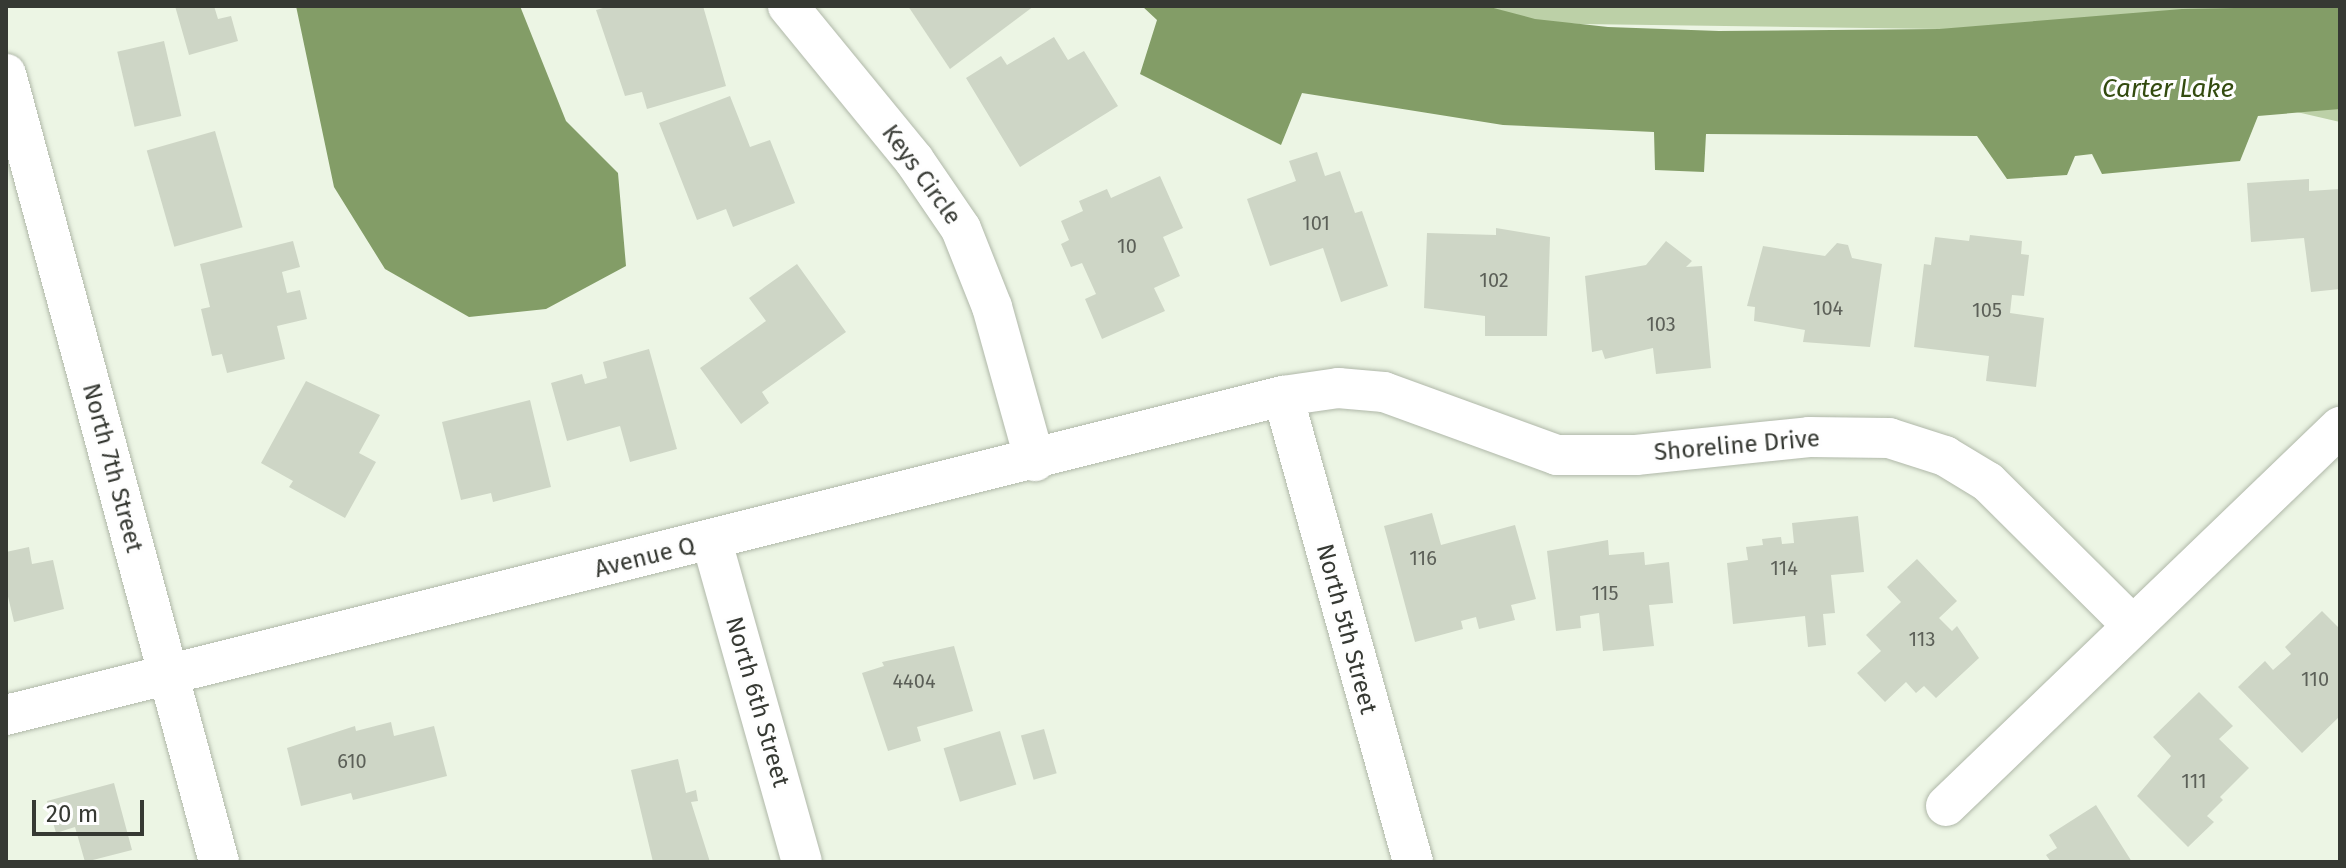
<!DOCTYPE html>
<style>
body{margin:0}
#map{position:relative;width:2346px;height:868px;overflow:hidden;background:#ecf5e4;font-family:"Fira Sans",sans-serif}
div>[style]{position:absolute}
.green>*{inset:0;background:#bcd0a7}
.water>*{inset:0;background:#839d67}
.building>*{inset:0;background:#ced6c6;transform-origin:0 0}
.roads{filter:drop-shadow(0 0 2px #b0b8a9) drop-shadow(0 0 2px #b0b8a9)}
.street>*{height:40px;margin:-20px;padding:0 20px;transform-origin:20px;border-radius:20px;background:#fff}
span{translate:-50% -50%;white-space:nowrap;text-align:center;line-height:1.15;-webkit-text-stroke:6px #fefefe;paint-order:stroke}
.number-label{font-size:20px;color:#5c6058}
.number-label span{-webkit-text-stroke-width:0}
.street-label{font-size:24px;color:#363933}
.water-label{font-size:26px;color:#334b0f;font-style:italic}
.frame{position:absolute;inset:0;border:8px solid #363933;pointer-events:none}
.scale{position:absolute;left:32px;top:800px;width:112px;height:36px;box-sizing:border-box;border:4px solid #363933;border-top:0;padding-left:10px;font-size:24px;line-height:28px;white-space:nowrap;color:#363933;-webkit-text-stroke:6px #fefefe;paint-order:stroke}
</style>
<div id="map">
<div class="green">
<div style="clip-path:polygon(1433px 6px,2340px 6px,2340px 122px,1939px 29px,1580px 24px,1445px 16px)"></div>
</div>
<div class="water">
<div style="clip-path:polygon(296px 6px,520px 6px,566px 121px,618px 173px,626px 266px,546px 309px,469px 317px,385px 269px,334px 187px)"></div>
<div style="clip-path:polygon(1142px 6px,1486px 6px,1535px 19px,1608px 27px,1719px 31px,1939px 29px,2182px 9px,2340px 6px,2340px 109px,2258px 116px,2240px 161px,2102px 174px,2092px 154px,2075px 156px,2067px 175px,2007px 179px,1977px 136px,1706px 134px,1704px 172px,1655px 170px,1654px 132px,1503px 125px,1302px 93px,1281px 145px,1140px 74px,1157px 20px)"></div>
</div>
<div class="building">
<div style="clip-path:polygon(175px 6px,214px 6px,218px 19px,231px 16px,238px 41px,189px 55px)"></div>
<div style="clip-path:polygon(610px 6px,703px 6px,726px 86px,647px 109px,642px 92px,625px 96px,596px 10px)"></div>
<div style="clip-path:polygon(908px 6px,1034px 6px,950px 69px)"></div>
<div style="clip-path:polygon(1054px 37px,1068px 60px,1084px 51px,1118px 106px,1020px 167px,966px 78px,1001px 56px,1007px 65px)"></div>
<div style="left:164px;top:41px;width:77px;height:48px;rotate:77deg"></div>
<div style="clip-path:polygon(730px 96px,750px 147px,770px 140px,795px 203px,733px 227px,726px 209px,697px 220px,659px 123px)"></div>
<div style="left:215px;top:131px;width:100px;height:71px;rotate:74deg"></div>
<div style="clip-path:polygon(1317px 152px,1325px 176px,1340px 171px,1355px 213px,1362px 211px,1388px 286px,1341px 302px,1323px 248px,1270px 266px,1247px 199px,1296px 181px,1289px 161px)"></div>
<div style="clip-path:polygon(1160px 176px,1183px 228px,1163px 237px,1180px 276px,1154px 288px,1165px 311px,1102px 339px,1085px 299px,1096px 294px,1082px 263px,1071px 267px,1061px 244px,1069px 240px,1061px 221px,1083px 211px,1079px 201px,1107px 189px,1111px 198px)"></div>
<div style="clip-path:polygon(2309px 179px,2309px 191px,2340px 189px,2340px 289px,2311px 292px,2304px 238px,2251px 242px,2247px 183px)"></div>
<div style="clip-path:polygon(1496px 228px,1550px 237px,1547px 336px,1485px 336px,1485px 316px,1424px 308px,1427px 233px,1496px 235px)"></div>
<div style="clip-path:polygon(1970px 235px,2022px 241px,2021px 254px,2029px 255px,2024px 296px,2012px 295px,2010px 313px,2044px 318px,2036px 387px,1986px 381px,1989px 356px,1914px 347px,1924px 264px,1931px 265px,1935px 237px,1969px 241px)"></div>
<div style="clip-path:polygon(293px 241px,300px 267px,282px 272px,287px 293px,300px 290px,307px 319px,277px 326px,285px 359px,227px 373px,222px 354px,212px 356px,201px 309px,210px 307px,200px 264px)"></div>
<div style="clip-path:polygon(1666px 241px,1692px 261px,1686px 267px,1702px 266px,1711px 368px,1656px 374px,1653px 348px,1605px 359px,1602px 350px,1592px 352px,1585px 276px,1646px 265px)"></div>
<div style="clip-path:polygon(1837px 243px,1848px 245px,1852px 258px,1882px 264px,1870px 347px,1803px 342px,1805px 330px,1754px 321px,1755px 307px,1747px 306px,1763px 246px,1825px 256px)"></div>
<div style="clip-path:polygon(797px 264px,846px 332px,762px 392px,769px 403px,741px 424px,700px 368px,766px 321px,749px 298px)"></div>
<div style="clip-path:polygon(649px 349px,677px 449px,630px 462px,620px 426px,567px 441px,551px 383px,582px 374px,585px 384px,607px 378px,603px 362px)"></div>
<div style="clip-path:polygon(306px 381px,380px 415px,359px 453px,376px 462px,345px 518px,289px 487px,293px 481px,261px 463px)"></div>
<div style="clip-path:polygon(530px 400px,551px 487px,493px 502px,491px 493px,461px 500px,442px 422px)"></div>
<div style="clip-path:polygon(1432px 513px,1441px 545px,1515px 525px,1536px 599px,1511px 605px,1515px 620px,1479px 629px,1476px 617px,1461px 621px,1463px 629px,1415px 642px,1384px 526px)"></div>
<div style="clip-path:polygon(1858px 516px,1864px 572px,1831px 575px,1835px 613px,1823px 614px,1826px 645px,1808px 647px,1805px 616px,1733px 624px,1727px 563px,1748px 560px,1746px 547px,1763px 545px,1762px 539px,1781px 537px,1782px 544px,1794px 543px,1792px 523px)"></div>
<div style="clip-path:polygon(1608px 540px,1609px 555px,1644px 552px,1645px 565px,1669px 562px,1673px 603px,1649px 605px,1654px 646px,1603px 651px,1599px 613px,1580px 616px,1581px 628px,1556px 631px,1547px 551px)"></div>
<div style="clip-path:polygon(29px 547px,32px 564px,53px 560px,64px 609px,14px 622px,6px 588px,6px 552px)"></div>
<div style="clip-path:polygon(1917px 559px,1957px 601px,1939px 618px,1952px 631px,1957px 626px,1979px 658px,1936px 698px,1924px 686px,1916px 693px,1906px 682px,1885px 702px,1857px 673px,1881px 651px,1866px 635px,1901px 602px,1887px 587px)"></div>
<div style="clip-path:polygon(2322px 611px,2340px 629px,2340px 716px,2302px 753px,2238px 687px,2265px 661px,2273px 670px,2291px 654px,2285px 647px)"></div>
<div style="clip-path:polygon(954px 646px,973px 711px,917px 727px,921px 741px,888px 751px,862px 673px,884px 666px,882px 662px)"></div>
<div style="clip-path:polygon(2199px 692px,2233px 726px,2219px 739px,2249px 768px,2220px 797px,2223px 800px,2207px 816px,2214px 822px,2188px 847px,2137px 796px,2171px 756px,2153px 737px)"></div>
<div style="clip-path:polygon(391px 722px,394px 736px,434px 726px,447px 776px,353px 800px,351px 793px,301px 806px,287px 748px,355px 726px,356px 731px)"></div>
<div style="left:1044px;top:729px;width:46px;height:24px;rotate:74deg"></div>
<div style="left:1000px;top:731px;width:56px;height:59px;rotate:73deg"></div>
<div style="clip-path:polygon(678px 759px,686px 793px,696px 790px,698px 801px,691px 802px,710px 862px,653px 862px,631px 770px)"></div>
<div style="clip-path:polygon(114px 783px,132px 850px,85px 862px,75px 827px,56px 833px,47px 801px)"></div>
<div style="clip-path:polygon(2096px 805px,2132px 862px,2051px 862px,2046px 855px,2057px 848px,2049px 835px)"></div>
</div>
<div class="roads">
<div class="street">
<div style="left:788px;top:6px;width:199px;rotate:50.7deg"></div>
<div style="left:914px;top:160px;width:83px;rotate:55.7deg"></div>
<div style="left:961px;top:229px;width:84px;rotate:68.3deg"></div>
<div style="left:992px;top:307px;width:160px;rotate:74.4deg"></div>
<div style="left:6px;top:74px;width:816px;rotate:74.87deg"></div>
<div style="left:1283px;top:396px;width:484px;rotate:74.4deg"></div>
<div style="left:712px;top:542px;width:332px;rotate:74.3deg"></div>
<div style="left:6px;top:715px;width:1316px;rotate:-14.03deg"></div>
<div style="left:1283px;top:396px;width:56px;rotate:-8.3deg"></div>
<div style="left:1338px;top:388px;width:46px;rotate:5deg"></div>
<div style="left:1384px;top:392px;width:184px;rotate:20deg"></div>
<div style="left:1557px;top:455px;width:79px"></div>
<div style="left:1636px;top:455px;width:174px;rotate:-5.9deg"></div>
<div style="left:1809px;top:437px;width:80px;rotate:0.7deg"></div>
<div style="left:1889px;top:438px;width:59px;rotate:17.8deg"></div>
<div style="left:1945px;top:456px;width:50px;rotate:31.2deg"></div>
<div style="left:1988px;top:482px;width:204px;rotate:44.8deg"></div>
<div style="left:1946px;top:806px;width:547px;rotate:-43.89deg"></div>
</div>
</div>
<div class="number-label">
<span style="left:1316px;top:223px">101</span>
<span style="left:1127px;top:246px">10</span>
<span style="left:1494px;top:280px">102</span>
<span style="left:1828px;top:308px">104</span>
<span style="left:1987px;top:310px">105</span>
<span style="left:1661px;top:324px">103</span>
<span style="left:1423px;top:558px">116</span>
<span style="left:1784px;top:568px">114</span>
<span style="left:1605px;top:593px">115</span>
<span style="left:1922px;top:639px">113</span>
<span style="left:2315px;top:679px">110</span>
<span style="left:914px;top:681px">4404</span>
<span style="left:352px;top:761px">610</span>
<span style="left:2194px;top:781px">111</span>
</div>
<div class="street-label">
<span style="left:921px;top:175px;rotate:54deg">Keys Circle</span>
<span style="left:1737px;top:446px;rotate:-5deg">Shoreline Drive</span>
<span style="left:112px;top:468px;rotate:75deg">North 7th Street</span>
<span style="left:645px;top:558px;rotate:-14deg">Avenue Q</span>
<span style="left:1346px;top:629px;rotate:75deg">North 5th Street</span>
<span style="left:757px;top:702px;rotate:74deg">North 6th Street</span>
</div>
<div class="water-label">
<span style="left:2168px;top:89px">Carter Lake</span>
</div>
<div class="frame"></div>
<div class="scale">20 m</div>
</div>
